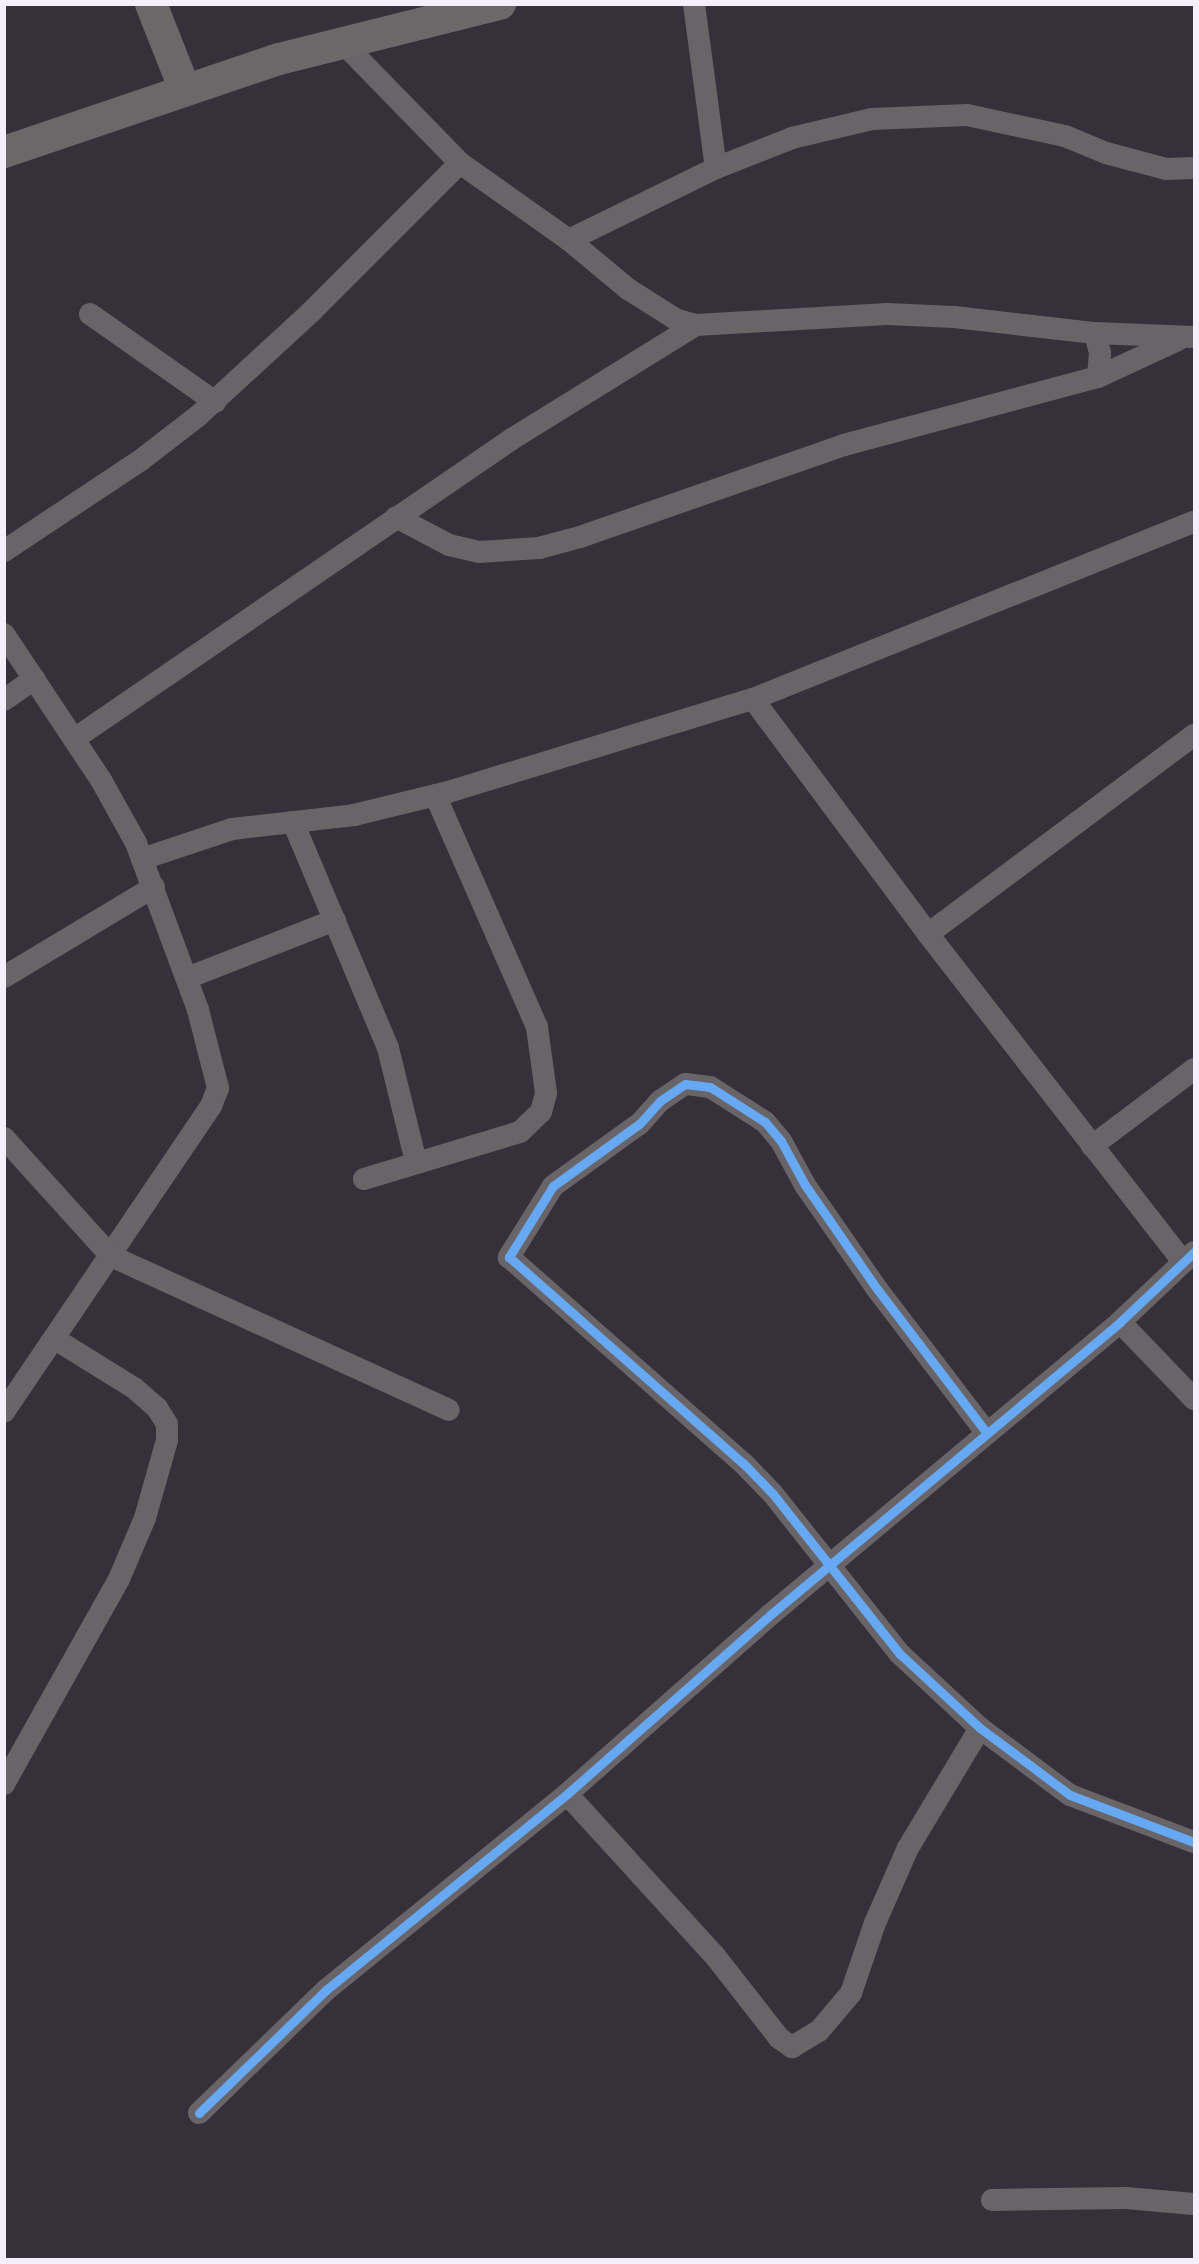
<!DOCTYPE html>
<style>
body{margin:0}
#map{position:relative;width:1199px;height:2264px;overflow:hidden;background:#36303b;font-family:"Fira Sans",sans-serif}
div>[style]{position:absolute}
.street>*{height:22px;margin:-11px;padding:0 11px;transform-origin:11px;border-radius:11px;background:#686467}
.secondary>*{height:32px;margin:-16px;padding:0 16px;transform-origin:16px;border-radius:16px;background:#6c6769}
.cycleway>*{height:9px;margin:-4.5px;padding:0 4.5px;transform-origin:4.5px;border-radius:4.5px;background:#66a8f1}
span{translate:-50% -50%;white-space:nowrap;text-align:center;line-height:1.15;-webkit-text-stroke:4.5px #372b40;paint-order:stroke}
.frame{position:absolute;inset:0;border:6px solid #f5eefb;pointer-events:none}
</style>
<div id="map">
<div class="street">
<div style="left:694px;top:4px;width:165px;rotate:82.4deg"></div>
<div style="left:342px;top:42px;width:169px;rotate:45.7deg"></div>
<div style="left:460px;top:163px;width:133px;rotate:35.2deg"></div>
<div style="left:569px;top:240px;width:77px;rotate:39.7deg"></div>
<div style="left:628px;top:289px;width:58px;rotate:32.3deg"></div>
<div style="left:677px;top:320px;width:20px;rotate:15deg"></div>
<div style="left:696px;top:325px;width:191px;rotate:-3.3deg"></div>
<div style="left:887px;top:314px;width:67px;rotate:2.6deg"></div>
<div style="left:954px;top:317px;width:142px;rotate:6.5deg"></div>
<div style="left:1095px;top:333px;width:99px;rotate:2.3deg"></div>
<div style="left:569px;top:240px;width:164px;rotate:-26.1deg"></div>
<div style="left:716px;top:168px;width:82px;rotate:-21.5deg"></div>
<div style="left:792px;top:138px;width:82px;rotate:-13.4deg"></div>
<div style="left:872px;top:119px;width:95px;rotate:-2.4deg"></div>
<div style="left:967px;top:115px;width:100px;rotate:12.1deg"></div>
<div style="left:1065px;top:136px;width:44px;rotate:22.5deg"></div>
<div style="left:1106px;top:153px;width:62px;rotate:14.9deg"></div>
<div style="left:1166px;top:169px;width:28px;rotate:-2deg"></div>
<div style="left:90px;top:314px;width:153px;rotate:35.1deg"></div>
<div style="left:1095px;top:333px;width:21px;rotate:76deg"></div>
<div style="left:1100px;top:353px;width:24px;rotate:95deg"></div>
<div style="left:396px;top:517px;width:60px;rotate:27.8deg"></div>
<div style="left:449px;top:545px;width:31px;rotate:13deg"></div>
<div style="left:479px;top:552px;width:60px;rotate:-3.8deg"></div>
<div style="left:539px;top:548px;width:42px;rotate:-15deg"></div>
<div style="left:580px;top:537px;width:280px;rotate:-19.2deg"></div>
<div style="left:844px;top:445px;width:263px;rotate:-15deg"></div>
<div style="left:1098px;top:377px;width:88px;rotate:-24.8deg"></div>
<div style="left:4px;top:551px;width:164px;rotate:-33.6deg"></div>
<div style="left:141px;top:460px;width:72px;rotate:-37.7deg"></div>
<div style="left:198px;top:416px;width:154px;rotate:-42.6deg"></div>
<div style="left:311px;top:312px;width:211px;rotate:-45deg"></div>
<div style="left:4px;top:634px;width:175px;rotate:56.4deg"></div>
<div style="left:101px;top:780px;width:72px;rotate:60.9deg"></div>
<div style="left:136px;top:843px;width:178px;rotate:69.6deg"></div>
<div style="left:198px;top:1010px;width:81px;rotate:75.6deg"></div>
<div style="left:218px;top:1088px;width:19px;rotate:111deg"></div>
<div style="left:211px;top:1106px;width:369px;rotate:124.1deg"></div>
<div style="left:753px;top:699px;width:293px;rotate:53.3deg"></div>
<div style="left:928px;top:934px;width:415px;rotate:52.1deg"></div>
<div style="left:4px;top:700px;width:37px;rotate:-35deg"></div>
<div style="left:74px;top:739px;width:531px;rotate:-34.41deg"></div>
<div style="left:512px;top:439px;width:216px;rotate:-31.8deg"></div>
<div style="left:293px;top:822px;width:245px;rotate:67.2deg"></div>
<div style="left:388px;top:1048px;width:117px;rotate:76.2deg"></div>
<div style="left:142px;top:859px;width:95px;rotate:-18.4deg"></div>
<div style="left:232px;top:829px;width:123px;rotate:-6.5deg"></div>
<div style="left:354px;top:815px;width:97px;rotate:-13.7deg"></div>
<div style="left:448px;top:792px;width:319px;rotate:-17deg"></div>
<div style="left:753px;top:699px;width:475px;rotate:-21.9deg"></div>
<div style="left:928px;top:934px;width:332px;rotate:-36.8deg"></div>
<div style="left:4px;top:977px;width:175px;rotate:-31deg"></div>
<div style="left:187px;top:978px;width:159px;rotate:-21.4deg"></div>
<div style="left:4px;top:1138px;width:159px;rotate:47.8deg"></div>
<div style="left:111px;top:1256px;width:371px;rotate:24.5deg"></div>
<div style="left:1092px;top:1146px;width:128px;rotate:-37deg"></div>
<div style="left:364px;top:1179px;width:163px;rotate:-16.8deg"></div>
<div style="left:520px;top:1132px;width:29px;rotate:-44deg"></div>
<div style="left:541px;top:1112px;width:20px;rotate:-75deg"></div>
<div style="left:546px;top:1093px;width:67px;rotate:-97.8deg"></div>
<div style="left:537px;top:1027px;width:253px;rotate:-113.7deg"></div>
<div style="left:1120px;top:1322px;width:107px;rotate:46.1deg"></div>
<div style="left:986px;top:1432px;width:180px;rotate:-127.3deg"></div>
<div style="left:877px;top:1289px;width:126px;rotate:-124.7deg"></div>
<div style="left:805px;top:1185px;width:50px;rotate:-118.6deg"></div>
<div style="left:781px;top:1141px;width:25px;rotate:-130deg"></div>
<div style="left:765px;top:1122px;width:65px;rotate:-147.5deg"></div>
<div style="left:710px;top:1087px;width:25px;rotate:-173deg"></div>
<div style="left:685px;top:1084px;width:30px;rotate:146deg"></div>
<div style="left:660px;top:1101px;width:31px;rotate:132deg"></div>
<div style="left:639px;top:1124px;width:106px;rotate:144.2deg"></div>
<div style="left:553px;top:1186px;width:84px;rotate:121.8deg"></div>
<div style="left:509px;top:1257px;width:312px;rotate:41.4deg"></div>
<div style="left:743px;top:1463px;width:43px;rotate:45.9deg"></div>
<div style="left:773px;top:1494px;width:204px;rotate:51.6deg"></div>
<div style="left:900px;top:1654px;width:109px;rotate:42.8deg"></div>
<div style="left:980px;top:1728px;width:112px;rotate:36.7deg"></div>
<div style="left:1070px;top:1795px;width:133px;rotate:20.8deg"></div>
<div style="left:4px;top:1784px;width:235px;rotate:-60.7deg"></div>
<div style="left:119px;top:1579px;width:66px;rotate:-66.9deg"></div>
<div style="left:145px;top:1518px;width:81px;rotate:-74.2deg"></div>
<div style="left:167px;top:1440px;width:16px;rotate:-90deg"></div>
<div style="left:167px;top:1424px;width:19px;rotate:-122deg"></div>
<div style="left:157px;top:1408px;width:30px;rotate:-139deg"></div>
<div style="left:134px;top:1388px;width:93px;rotate:-148.2deg"></div>
<div style="left:567px;top:1794px;width:219px;rotate:47.6deg"></div>
<div style="left:715px;top:1956px;width:104px;rotate:52deg"></div>
<div style="left:779px;top:2038px;width:16px;rotate:35deg"></div>
<div style="left:792px;top:2047px;width:31px;rotate:-31deg"></div>
<div style="left:819px;top:2031px;width:50px;rotate:-49.9deg"></div>
<div style="left:851px;top:1993px;width:74px;rotate:-71.1deg"></div>
<div style="left:875px;top:1923px;width:82px;rotate:-66.3deg"></div>
<div style="left:908px;top:1848px;width:140px;rotate:-59deg"></div>
<div style="left:199px;top:2113px;width:177px;rotate:-44.1deg"></div>
<div style="left:326px;top:1990px;width:311px;rotate:-39.1deg"></div>
<div style="left:567px;top:1794px;width:271px;rotate:-41.4deg"></div>
<div style="left:770px;top:1615px;width:456px;rotate:-39.9deg"></div>
<div style="left:1120px;top:1322px;width:102px;rotate:-43.4deg"></div>
<div style="left:992px;top:2200px;width:134px;rotate:-0.9deg"></div>
<div style="left:1126px;top:2198px;width:68px;rotate:5deg"></div>
</div>
<div class="secondary">
<div style="left:151px;top:4px;width:92px;rotate:68.4deg"></div>
<div style="left:4px;top:152px;width:290px;rotate:-18.7deg"></div>
<div style="left:279px;top:59px;width:228px;rotate:-14deg"></div>
</div>
<div class="cycleway">
<div style="left:986px;top:1432px;width:180px;rotate:-127.3deg"></div>
<div style="left:877px;top:1289px;width:126px;rotate:-124.7deg"></div>
<div style="left:805px;top:1185px;width:50px;rotate:-118.6deg"></div>
<div style="left:781px;top:1141px;width:25px;rotate:-130deg"></div>
<div style="left:765px;top:1122px;width:65px;rotate:-147.5deg"></div>
<div style="left:710px;top:1087px;width:25px;rotate:-173deg"></div>
<div style="left:685px;top:1084px;width:30px;rotate:146deg"></div>
<div style="left:660px;top:1101px;width:31px;rotate:132deg"></div>
<div style="left:639px;top:1124px;width:106px;rotate:144.2deg"></div>
<div style="left:553px;top:1186px;width:84px;rotate:121.8deg"></div>
<div style="left:509px;top:1257px;width:312px;rotate:41.4deg"></div>
<div style="left:743px;top:1463px;width:43px;rotate:45.9deg"></div>
<div style="left:773px;top:1494px;width:204px;rotate:51.6deg"></div>
<div style="left:900px;top:1654px;width:109px;rotate:42.8deg"></div>
<div style="left:980px;top:1728px;width:112px;rotate:36.7deg"></div>
<div style="left:1070px;top:1795px;width:133px;rotate:20.8deg"></div>
<div style="left:199px;top:2113px;width:177px;rotate:-44.1deg"></div>
<div style="left:326px;top:1990px;width:311px;rotate:-39.1deg"></div>
<div style="left:567px;top:1794px;width:271px;rotate:-41.4deg"></div>
<div style="left:770px;top:1615px;width:456px;rotate:-39.9deg"></div>
<div style="left:1120px;top:1322px;width:102px;rotate:-43.4deg"></div>
</div>
<div class="frame"></div>
</div>
